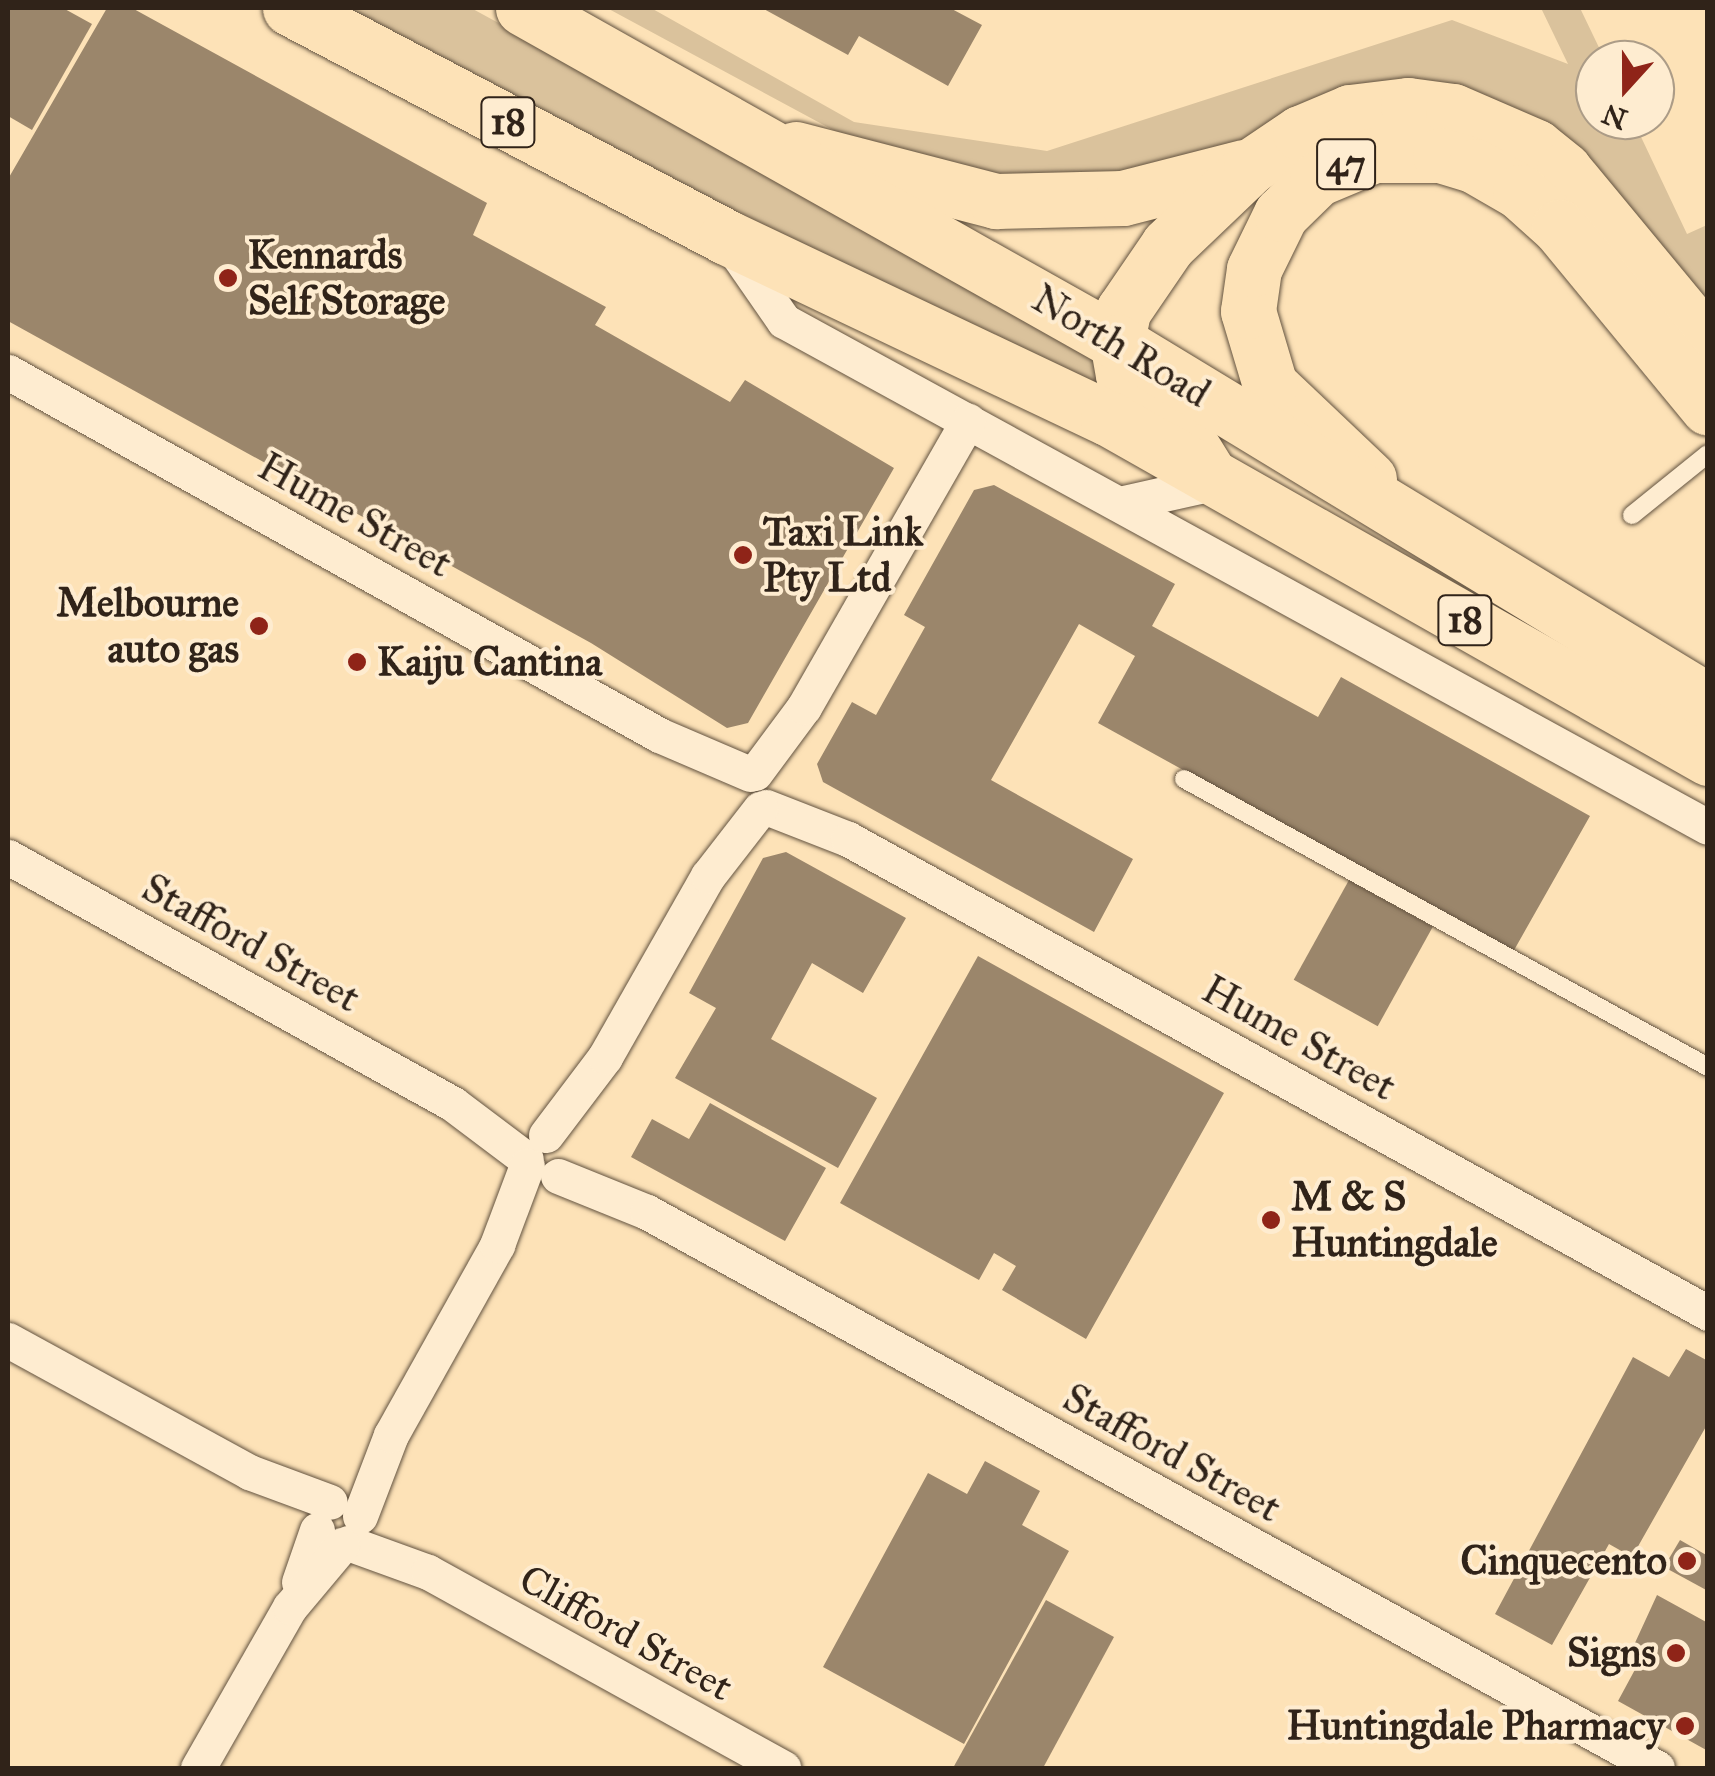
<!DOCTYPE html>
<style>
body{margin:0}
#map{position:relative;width:1715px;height:1776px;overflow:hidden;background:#fde2b7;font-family:"IM FELL Great Primer",serif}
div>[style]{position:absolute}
.green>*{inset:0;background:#dac29c}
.building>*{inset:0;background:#9b866b;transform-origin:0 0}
.roads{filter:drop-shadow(0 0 2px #635340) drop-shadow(0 0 2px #635340)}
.lane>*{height:18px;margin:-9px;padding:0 9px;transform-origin:9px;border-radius:9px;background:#feecd0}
.street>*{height:35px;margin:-17.5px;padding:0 17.5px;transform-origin:17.5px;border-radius:17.5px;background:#feecd0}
.primary>*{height:55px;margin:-27.5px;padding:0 27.5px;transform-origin:27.5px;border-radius:27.5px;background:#fde2b7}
.highway>*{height:55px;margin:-27.5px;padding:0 27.5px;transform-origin:27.5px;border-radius:27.5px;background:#fde2b7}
.dots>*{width:28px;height:28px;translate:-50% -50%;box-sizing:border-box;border:5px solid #feecd0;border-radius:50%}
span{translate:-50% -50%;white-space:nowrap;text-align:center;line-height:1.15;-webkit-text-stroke:8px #feecd0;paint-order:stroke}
.shield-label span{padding:2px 8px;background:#feecd0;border:2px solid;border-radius:8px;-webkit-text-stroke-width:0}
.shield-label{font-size:38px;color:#302319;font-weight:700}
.poi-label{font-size:40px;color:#302319;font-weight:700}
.left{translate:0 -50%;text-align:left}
.right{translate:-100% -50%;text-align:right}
.street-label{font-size:40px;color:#302319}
.frame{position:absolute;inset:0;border:10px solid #302319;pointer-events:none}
.north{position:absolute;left:1575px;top:40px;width:100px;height:100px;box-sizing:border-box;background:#feecd0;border:2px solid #ac9c87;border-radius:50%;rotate:201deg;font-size:28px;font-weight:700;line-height:40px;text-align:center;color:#302319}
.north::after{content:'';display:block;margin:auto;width:35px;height:45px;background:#8f2418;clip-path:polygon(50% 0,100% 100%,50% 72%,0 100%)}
</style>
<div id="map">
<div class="green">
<div style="clip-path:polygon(331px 8px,471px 8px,1071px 336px,1153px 411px,938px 319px)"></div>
<div style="clip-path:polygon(607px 8px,651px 8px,854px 122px,1047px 151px,1452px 20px,1568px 64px,1541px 8px,1580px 8px,1605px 60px,1595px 60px,1595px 120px,1633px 120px,1687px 234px,1707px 225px,1707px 302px,1591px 164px,1207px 159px,1021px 184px,885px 158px)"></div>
</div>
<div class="building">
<div style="clip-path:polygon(8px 8px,63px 8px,92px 24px,32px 130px,8px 116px)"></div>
<div style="clip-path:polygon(107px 8px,132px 8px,487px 203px,473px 235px,606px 307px,595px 325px,730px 402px,745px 380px,894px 468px,748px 723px,727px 728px,591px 643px,8px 321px,8px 179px)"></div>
<div style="clip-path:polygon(762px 8px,950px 8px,982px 25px,948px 86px,859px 36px,848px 55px)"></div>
<div style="clip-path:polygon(994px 485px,1175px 584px,1152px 626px,1318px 717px,1341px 677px,1590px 816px,1513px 952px,1098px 723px,1135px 656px,1079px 624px,991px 780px,1133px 859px,1094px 932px,823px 782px,817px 764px,852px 702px,876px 715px,925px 627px,904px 615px,974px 490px)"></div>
<div style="clip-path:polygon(786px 852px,906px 918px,863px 993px,812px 963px,771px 1039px,877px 1098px,838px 1168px,675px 1078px,716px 1008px,689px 993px,763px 858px)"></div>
<div style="left:1349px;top:880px;width:96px;height:114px;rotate:29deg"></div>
<div style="clip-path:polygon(978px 956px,1224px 1093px,1086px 1339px,1002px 1290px,1016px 1266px,994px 1253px,979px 1280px,840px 1203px)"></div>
<div style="clip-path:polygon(710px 1103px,826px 1168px,785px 1241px,631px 1157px,652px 1119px,689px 1139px)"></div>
<div style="clip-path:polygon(1686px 1349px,1708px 1361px,1708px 1423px,1632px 1557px,1609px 1544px,1552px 1645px,1495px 1614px,1633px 1357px,1669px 1377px)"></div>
<div style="clip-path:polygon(985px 1461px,1040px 1491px,1022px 1525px,1069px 1551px,964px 1744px,823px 1667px,928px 1473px,967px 1494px)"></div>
<div style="clip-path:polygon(1680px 1540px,1708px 1556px,1708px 1591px,1664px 1567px)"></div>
<div style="clip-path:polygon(1657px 1595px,1708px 1623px,1708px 1751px,1618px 1701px,1645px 1651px,1634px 1645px)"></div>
<div style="clip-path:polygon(1046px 1600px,1114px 1637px,1043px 1768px,953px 1768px)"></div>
</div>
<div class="roads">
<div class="lane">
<div style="left:1632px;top:515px;width:97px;rotate:-38.8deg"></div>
<div style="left:1184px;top:779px;width:598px;rotate:28.79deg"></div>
</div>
<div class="street">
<div style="left:729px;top:242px;width:96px;rotate:55.2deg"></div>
<div style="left:784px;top:321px;width:1053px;rotate:28.71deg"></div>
<div style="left:8px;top:372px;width:745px;rotate:29.14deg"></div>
<div style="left:659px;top:735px;width:99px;rotate:23.2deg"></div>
<div style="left:1119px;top:504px;width:106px;rotate:-12.6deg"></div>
<div style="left:755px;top:773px;width:82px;rotate:-53.4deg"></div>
<div style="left:804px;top:707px;width:330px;rotate:-60.2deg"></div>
<div style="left:766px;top:807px;width:88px;rotate:21.3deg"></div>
<div style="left:848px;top:839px;width:982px;rotate:28.86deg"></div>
<div style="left:8px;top:857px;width:509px;rotate:29.03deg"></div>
<div style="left:453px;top:1104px;width:91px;rotate:37deg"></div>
<div style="left:546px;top:1135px;width:98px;rotate:-52.9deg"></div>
<div style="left:605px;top:1057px;width:208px;rotate:-60.4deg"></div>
<div style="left:708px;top:876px;width:85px;rotate:-52.2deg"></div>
<div style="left:558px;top:1176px;width:96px;rotate:22deg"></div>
<div style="left:647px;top:1212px;width:1153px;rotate:28.83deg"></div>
<div style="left:8px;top:1340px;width:275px;rotate:28.7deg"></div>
<div style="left:249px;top:1472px;width:86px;rotate:20.3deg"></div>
<div style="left:360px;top:1516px;width:87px;rotate:-69.1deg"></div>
<div style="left:391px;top:1435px;width:218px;rotate:-60.8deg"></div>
<div style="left:497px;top:1245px;width:85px;rotate:-69.4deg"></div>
<div style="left:348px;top:1543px;width:85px;rotate:19.9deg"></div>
<div style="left:428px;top:1572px;width:406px;rotate:28.9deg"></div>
<div style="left:299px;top:1582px;width:55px;rotate:-70.9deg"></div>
<div style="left:198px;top:1768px;width:185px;rotate:-60.3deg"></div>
<div style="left:290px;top:1607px;width:81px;rotate:-50deg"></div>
</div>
<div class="primary">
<div style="left:796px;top:149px;width:207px;rotate:14.6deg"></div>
<div style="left:996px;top:201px;width:127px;rotate:-1.4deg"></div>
<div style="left:1123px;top:198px;width:125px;rotate:-14.4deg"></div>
<div style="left:1209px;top:474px;width:72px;rotate:-121.9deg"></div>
<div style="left:1171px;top:413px;width:61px;rotate:-141.6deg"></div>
<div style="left:1123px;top:375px;width:34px;rotate:-100deg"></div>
<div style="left:1117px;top:342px;width:32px;rotate:-79deg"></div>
<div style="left:1123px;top:311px;width:80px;rotate:-55.7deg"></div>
<div style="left:1168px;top:245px;width:115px;rotate:-43.6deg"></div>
<div style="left:1251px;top:166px;width:59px;rotate:-34deg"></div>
<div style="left:1300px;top:133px;width:54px;rotate:-22.8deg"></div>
<div style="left:1350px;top:112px;width:58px;rotate:-6.9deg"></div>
<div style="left:1408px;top:105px;width:45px;rotate:7.6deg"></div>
<div style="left:1453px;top:111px;width:90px;rotate:23.4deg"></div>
<div style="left:1536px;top:147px;width:36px;rotate:39deg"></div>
<div style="left:1564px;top:170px;width:226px;rotate:50.4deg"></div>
<div style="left:1369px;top:479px;width:137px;rotate:-136.5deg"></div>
<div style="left:1270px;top:385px;width:77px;rotate:-106.6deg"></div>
<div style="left:1248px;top:311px;width:42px;rotate:-81.9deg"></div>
<div style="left:1254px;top:269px;width:61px;rotate:-63.9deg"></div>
<div style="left:1281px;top:214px;width:50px;rotate:-44.2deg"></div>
<div style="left:1317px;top:179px;width:62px;rotate:-22.8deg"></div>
<div style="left:1374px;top:155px;width:66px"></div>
<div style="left:1440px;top:155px;width:37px;rotate:17deg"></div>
<div style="left:1475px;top:166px;width:52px;rotate:30deg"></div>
<div style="left:1520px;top:192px;width:52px;rotate:41.9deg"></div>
<div style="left:1559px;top:227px;width:234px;rotate:50.5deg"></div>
</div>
<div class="highway">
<div style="left:290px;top:8px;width:492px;rotate:27.7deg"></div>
<div style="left:726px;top:237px;width:423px;rotate:25.4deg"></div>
<div style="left:1108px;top:418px;width:690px;rotate:29.54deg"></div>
<div style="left:523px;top:8px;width:681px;rotate:29.35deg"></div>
<div style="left:1117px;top:342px;width:691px;rotate:31.28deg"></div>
</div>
</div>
<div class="dots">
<div style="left:228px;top:278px;background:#8f2418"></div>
<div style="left:743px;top:555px;background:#8f2418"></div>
<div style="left:259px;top:626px;background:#8f2418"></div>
<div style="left:357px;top:662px;background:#8f2418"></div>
<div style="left:1271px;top:1220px;background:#8f2418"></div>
<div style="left:1687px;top:1561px;background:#8f2418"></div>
<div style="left:1676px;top:1653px;background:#8f2418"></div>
<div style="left:1685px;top:1726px;background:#8f2418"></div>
</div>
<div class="shield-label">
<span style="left:508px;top:122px">18</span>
<span style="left:1346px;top:164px">47</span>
<span style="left:1465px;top:620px">18</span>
</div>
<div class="poi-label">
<span class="left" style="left:248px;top:278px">Kennards<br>Self Storage</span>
<span class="left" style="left:763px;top:555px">Taxi Link<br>Pty Ltd</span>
<span class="right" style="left:239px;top:626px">Melbourne<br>auto gas</span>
<span class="left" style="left:377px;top:662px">Kaiju Cantina</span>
<span class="left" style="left:1291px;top:1220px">M &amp; S<br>Huntingdale</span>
<span class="right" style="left:1667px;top:1561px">Cinquecento</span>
<span class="right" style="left:1656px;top:1653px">Signs</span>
<span class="right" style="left:1665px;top:1726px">Huntingdale Pharmacy</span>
</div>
<div class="street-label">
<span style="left:1121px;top:346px;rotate:31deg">North Road</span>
<span style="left:355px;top:515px;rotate:29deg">Hume Street</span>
<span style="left:251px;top:943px;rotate:29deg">Stafford Street</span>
<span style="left:1299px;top:1038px;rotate:29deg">Hume Street</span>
<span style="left:1172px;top:1453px;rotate:29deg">Stafford Street</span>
<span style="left:626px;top:1633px;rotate:29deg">Clifford Street</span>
</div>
<div class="frame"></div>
<div class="north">N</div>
</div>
